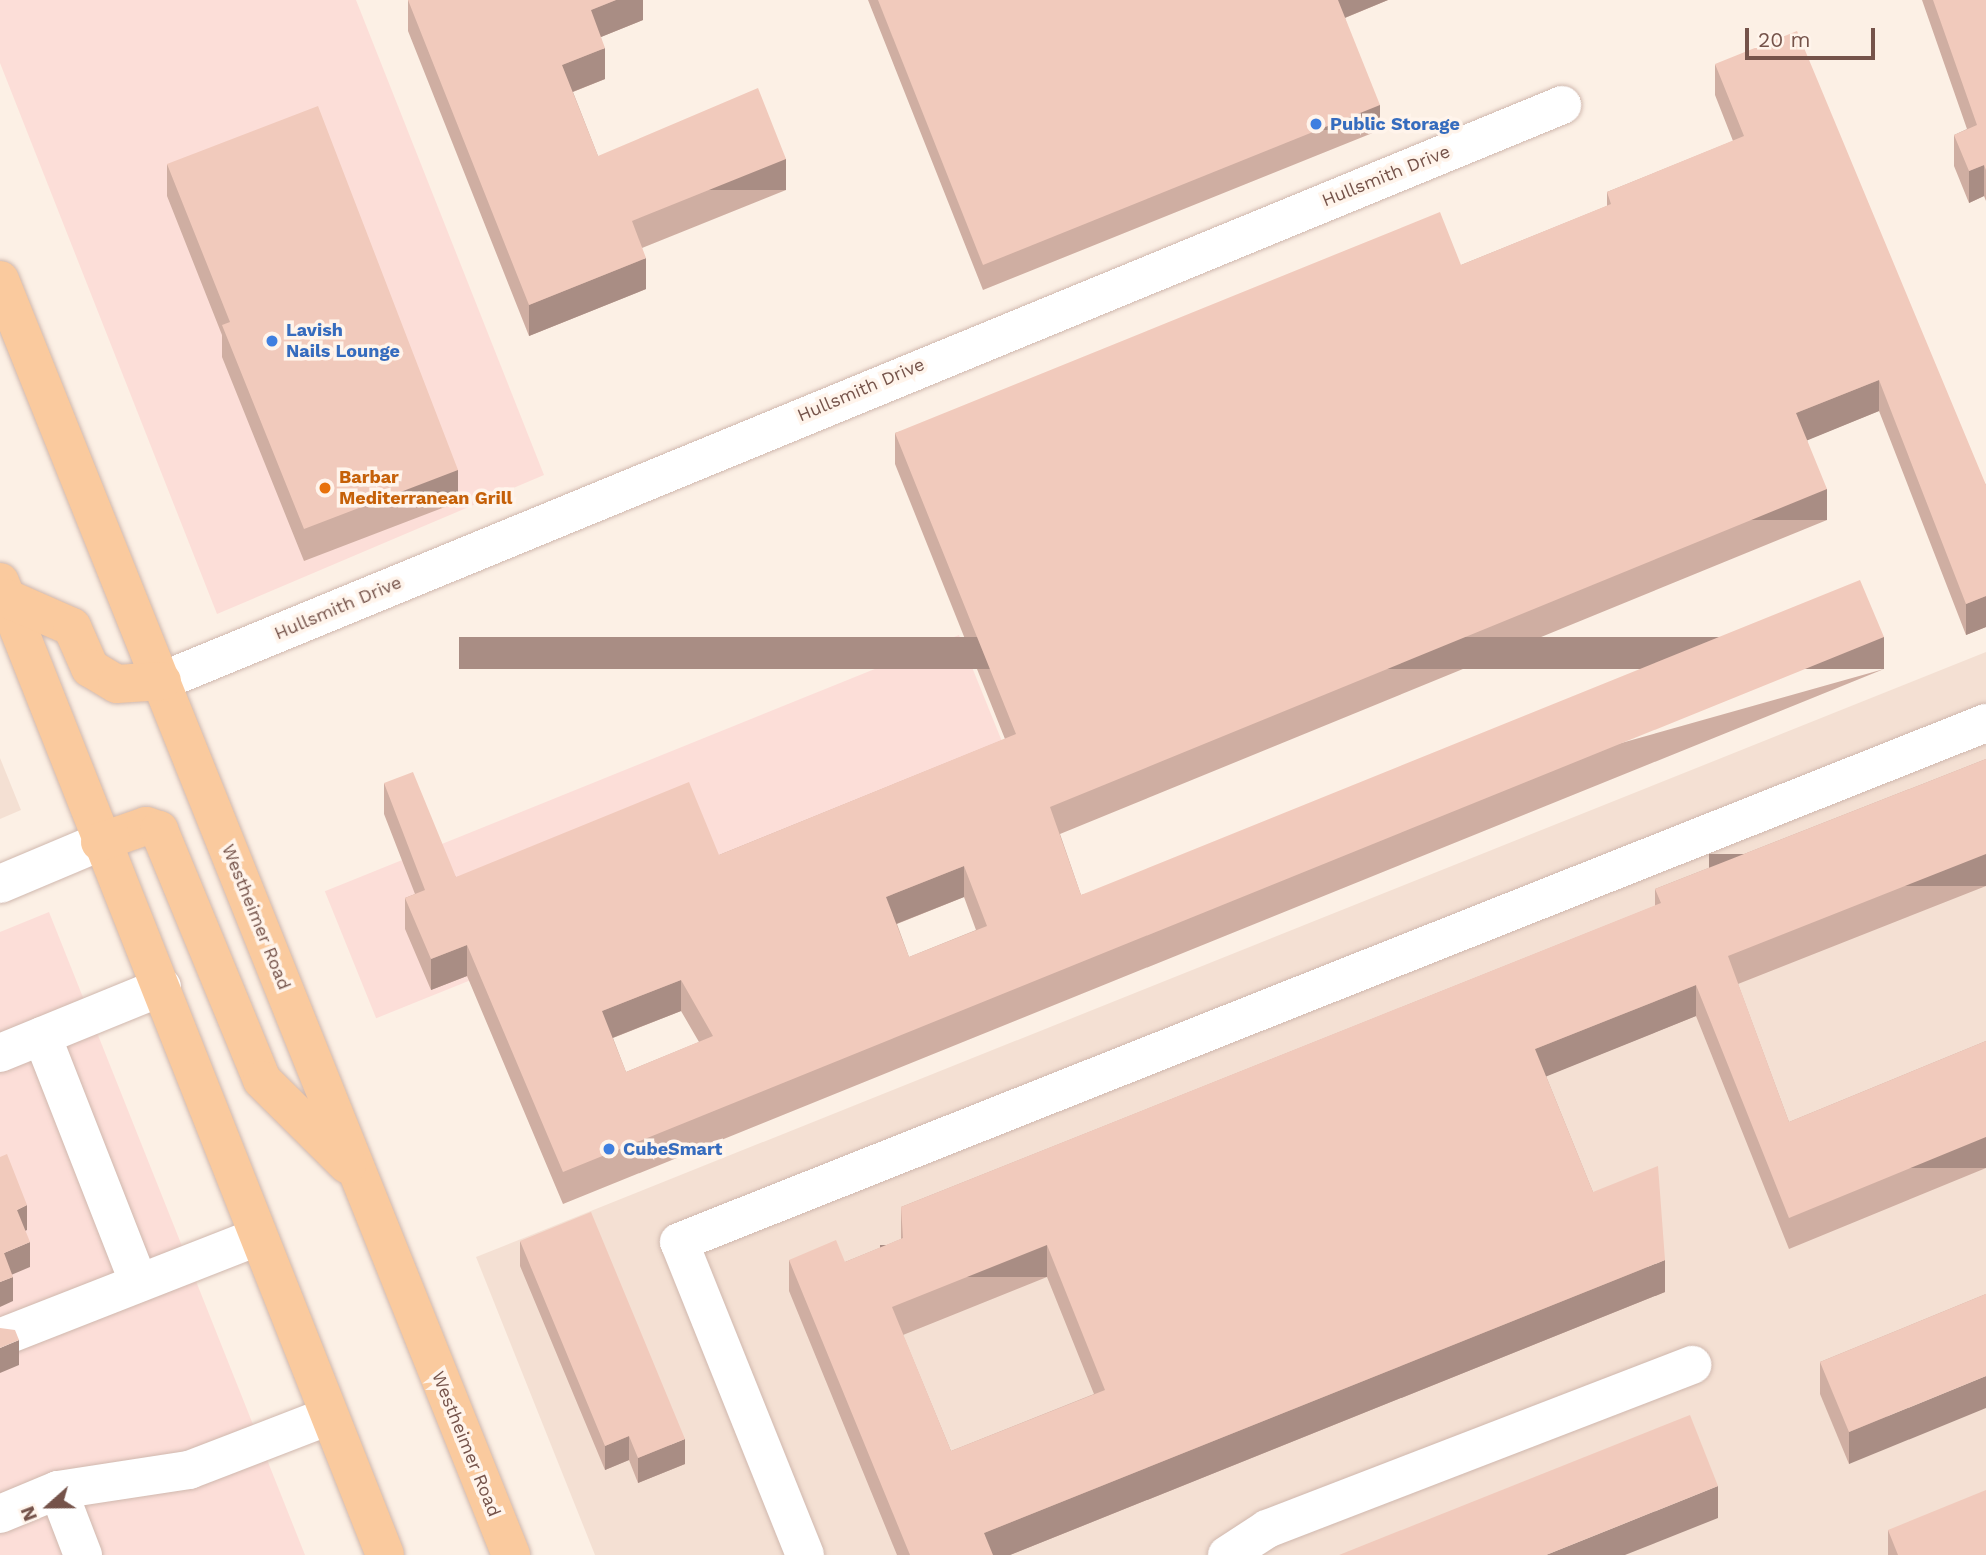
<!DOCTYPE html>
<style>
body{margin:0}
#map{position:relative;width:1986px;height:1555px;overflow:hidden;background:#fcf0e5;font-family:"Work Sans",sans-serif}
div>[style]{position:absolute}
.residential>*{inset:0;background:#f4e0d3}
.commercial>*{inset:0;background:#fcded8;transform-origin:0 0}
.roads{filter:drop-shadow(0 0 2px #d0b8ae) drop-shadow(0 0 2px #d0b8ae)}
.minor>*{height:38px;margin:-19px;padding:0 19px;transform-origin:19px;border-radius:19px;background:#fff}
.major>*{height:38px;margin:-19px;padding:0 19px;transform-origin:19px;border-radius:19px;background:#faca9e}
.wall>*{inset:0;background:#cfaea2}
.shaded-wall>*{inset:0;background:#a98d84;transform-origin:0 0}
.building>*{inset:0;background:#f1cabc}
.dots>*{width:19px;height:19px;translate:-50% -50%;box-sizing:border-box;border:4px solid #fff4eb;border-radius:50%}
span{translate:-50% -50%;white-space:nowrap;text-align:center;line-height:1.15;-webkit-text-stroke:7px #fff4eb;paint-order:stroke}
.shop-label{font-size:18px;color:#366cbe;font-weight:700}
.left{translate:0 -50%;text-align:left}
.street-label{font-size:18px;color:#75534a}
.food-label{font-size:18px;color:#c56008;font-weight:700}
.north{position:absolute;left:14px;top:1471px;width:70px;height:70px;-webkit-text-stroke:5px #fff4eb;paint-order:stroke;rotate:249deg;font-size:19px;font-weight:700;line-height:28px;text-align:center;color:#75534a}
.north::after{content:'';display:block;margin:auto;width:24px;height:32px;background:#75534a;clip-path:polygon(50% 0,100% 100%,50% 72%,0 100%)}
.scale{position:absolute;left:1745px;top:28px;width:130px;height:32px;box-sizing:border-box;border:4px solid #75534a;border-top:0;padding-left:9px;font-size:21px;line-height:24px;white-space:nowrap;color:#75534a;-webkit-text-stroke:5px #fff4eb;paint-order:stroke}
</style>
<div id="map">
<div class="residential">
<div style="clip-path:polygon(1986px 652px,1986px 1555px,595px 1555px,476px 1257px)"></div>
<div style="clip-path:polygon(0 758px,21px 810px,0 819px)"></div>
</div>
<div class="commercial">
<div style="clip-path:polygon(0 0,356px 0,544px 475px,217px 614px,0 63px)"></div>
<div style="left:959px;top:635px;width:137px;height:684px;rotate:68deg"></div>
<div style="clip-path:polygon(49px 912px,305px 1555px,0 1555px,0 932px)"></div>
</div>
<div class="roads">
<div class="minor">
<div style="left:162px;top:681px;width:1514px;rotate:-22.36deg"></div>
<div style="left:0;top:884px;width:108px;rotate:-22.8deg"></div>
<div style="left:42px;top:1036px;width:265px;rotate:68.6deg"></div>
<div style="left:0;top:1053px;width:175px;rotate:-22.2deg"></div>
<div style="left:7px;top:1335px;width:269px;rotate:-21.4deg"></div>
<div style="left:58px;top:1490px;width:70px;rotate:69deg"></div>
<div style="left:0;top:1514px;width:63px;rotate:-22.5deg"></div>
<div style="left:58px;top:1490px;width:133px;rotate:-8.7deg"></div>
<div style="left:189px;top:1470px;width:150px;rotate:-21.1deg"></div>
<div style="left:805px;top:1555px;width:337px;rotate:-111.9deg"></div>
<div style="left:679px;top:1242px;width:1406px;rotate:-21.66deg"></div>
<div style="left:1227px;top:1555px;width:48px;rotate:-33deg"></div>
<div style="left:1267px;top:1529px;width:456px;rotate:-21.1deg"></div>
</div>
<div class="major">
<div style="left:0;top:280px;width:1374px;rotate:68.16deg"></div>
<div style="left:0;top:582px;width:1046px;rotate:68.41deg"></div>
<div style="left:6px;top:598px;width:72px;rotate:23.7deg"></div>
<div style="left:72px;top:627px;width:45px;rotate:66.3deg"></div>
<div style="left:90px;top:668px;width:31px;rotate:31deg"></div>
<div style="left:117px;top:684px;width:45px;rotate:-3.8deg"></div>
<div style="left:100px;top:842px;width:49px;rotate:-19.2deg"></div>
<div style="left:146px;top:826px;width:14px;rotate:17deg"></div>
<div style="left:159px;top:830px;width:270px;rotate:67.6deg"></div>
<div style="left:262px;top:1080px;width:120px;rotate:44.7deg"></div>
</div>
</div>
<div class="wall">
<div style="clip-path:polygon(408px 0,643px 0,643px 20px,601px 37px,605px 79px,573px 92px,598px 156px,786px 190px,642px 248px,646px 289px,529px 336px,408px 31px)"></div>
<div style="clip-path:polygon(868px 0,1388px 0,1345px 18px,1380px 130px,983px 290px)"></div>
<div style="clip-path:polygon(1922px 0,1986px 0,1986px 201px,1984px 196px,1969px 203px,1954px 166px,1954px 135px,1967px 129px)"></div>
<div style="clip-path:polygon(evenodd,1715px 64px,1986px 485px,1986px 627px,1966px 635px,1879px 411px,1807px 440px,1827px 520px,1060px 834px,1081px 895px,1884px 669px,563px 1204px,467px 976px,431px 990px,405px 929px,405px 898px,415px 894px,384px 814px,384px 783px,456px 877px,719px 855px,1005px 739px,895px 464px,895px 433px,1461px 265px,1607px 206px,1607px 192px,1733px 141px,1715px 95px,1715px 64px,964px 897px,976px 930px,909px 957px,897px 924px,964px 897px,1715px 64px,681px 1011px,699px 1042px,626px 1072px,613px 1038px,681px 1011px)"></div>
<div style="clip-path:polygon(167px 164px,458px 502px,304px 561px,222px 357px,222px 335px,167px 196px)"></div>
<div style="clip-path:polygon(evenodd,1986px 759px,1986px 886px,1738px 984px,1789px 1122px,1986px 1041px,1986px 1168px,1789px 1249px,1696px 1016px,1546px 1076px,1593px 1192px,1665px 1292px,1010px 1555px,897px 1555px,789px 1291px,789px 1260px,845px 1262px,901px 1239px,901px 1207px,1655px 906px,1655px 889px,1986px 759px,1047px 1277px,1094px 1394px,951px 1451px,903px 1335px,1047px 1277px)"></div>
<div style="clip-path:polygon(520px 1241px,685px 1464px,638px 1483px,629px 1460px,605px 1470px,520px 1266px)"></div>
<div style="clip-path:polygon(1986px 1294px,1849px 1464px,1820px 1394px,1820px 1362px)"></div>
<div style="clip-path:polygon(1888px 1530px,1986px 1555px,1888px 1555px)"></div>
</div>
<div class="shaded-wall">
<div style="clip-path:polygon(616px 0,643px 0,643px 20px,591px 41px,591px 10px)"></div>
<div style="clip-path:polygon(1337px 0,1388px 0,1337px 21px)"></div>
<div style="clip-path:polygon(605px 48px,605px 79px,562px 96px,562px 65px)"></div>
<div style="left:1380px;top:105px;width:25px;height:428px;rotate:90deg"></div>
<div style="left:786px;top:159px;width:31px;height:166px;rotate:90deg"></div>
<div style="clip-path:polygon(1984px 165px,1984px 196px,1969px 203px,1969px 171px)"></div>
<div style="clip-path:polygon(646px 258px,646px 289px,529px 336px,529px 305px)"></div>
<div style="clip-path:polygon(1879px 380px,1879px 411px,1796px 445px,1796px 413px)"></div>
<div style="left:458px;top:470px;width:32px;height:165px;rotate:90deg"></div>
<div style="left:1827px;top:489px;width:31px;height:840px;rotate:90deg"></div>
<div style="clip-path:polygon(1986px 596px,1986px 627px,1966px 635px,1966px 604px)"></div>
<div style="left:1884px;top:637px;width:32px;height:1425px;rotate:90deg"></div>
<div style="left:1986px;top:854px;width:32px;height:277px;rotate:90deg"></div>
<div style="clip-path:polygon(964px 866px,964px 897px,886px 928px,886px 897px)"></div>
<div style="clip-path:polygon(467px 945px,467px 976px,431px 990px,431px 959px)"></div>
<div style="clip-path:polygon(681px 980px,681px 1011px,602px 1042px,602px 1011px)"></div>
<div style="clip-path:polygon(1696px 985px,1696px 1016px,1535px 1081px,1535px 1049px)"></div>
<div style="left:1986px;top:1137px;width:31px;height:213px;rotate:90deg"></div>
<div style="clip-path:polygon(27px 1205px,27px 1230px,17px 1235px,17px 1210px)"></div>
<div style="clip-path:polygon(30px 1242px,30px 1267px,4px 1278px,4px 1253px)"></div>
<div style="left:1047px;top:1245px;width:32px;height:167px;rotate:90deg"></div>
<div style="clip-path:polygon(1665px 1260px,1665px 1292px,1010px 1555px,984px 1555px,984px 1533px)"></div>
<div style="clip-path:polygon(13px 1277px,13px 1301px,0 1307px,0 1282px)"></div>
<div style="clip-path:polygon(19px 1340px,19px 1365px,0 1373px,0 1348px)"></div>
<div style="clip-path:polygon(1986px 1376px,1986px 1408px,1849px 1464px,1849px 1432px)"></div>
<div style="clip-path:polygon(629px 1436px,629px 1460px,605px 1470px,605px 1446px)"></div>
<div style="clip-path:polygon(685px 1439px,685px 1464px,638px 1483px,638px 1458px)"></div>
<div style="clip-path:polygon(1718px 1486px,1718px 1518px,1625px 1555px,1546px 1555px)"></div>
</div>
<div class="building">
<div style="clip-path:polygon(408px 0,616px 0,591px 10px,605px 48px,562px 65px,598px 156px,758px 88px,786px 159px,632px 221px,646px 258px,529px 305px)"></div>
<div style="clip-path:polygon(878px 0,1338px 0,1380px 105px,983px 265px)"></div>
<div style="clip-path:polygon(1933px 0,1986px 0,1986px 170px,1984px 165px,1969px 171px,1954px 135px,1977px 125px)"></div>
<div style="clip-path:polygon(evenodd,1797px 31px,1986px 485px,1986px 596px,1966px 604px,1879px 380px,1796px 413px,1827px 489px,1050px 807px,1081px 895px,1860px 580px,1884px 637px,563px 1172px,467px 945px,431px 959px,405px 898px,425px 890px,384px 783px,413px 772px,456px 877px,689px 782px,719px 855px,1016px 734px,895px 433px,1440px 212px,1461px 265px,1611px 204px,1607px 192px,1744px 136px,1715px 64px,1797px 31px,964px 866px,987px 926px,909px 957px,886px 897px,964px 866px,1797px 31px,681px 980px,713px 1036px,626px 1072px,602px 1011px,681px 980px)"></div>
<div style="clip-path:polygon(318px 106px,458px 470px,304px 529px,222px 325px,230px 322px,167px 164px)"></div>
<div style="clip-path:polygon(evenodd,1986px 759px,1986px 854px,1728px 956px,1789px 1122px,1986px 1041px,1986px 1137px,1789px 1218px,1696px 985px,1535px 1049px,1593px 1192px,1658px 1166px,1665px 1260px,984px 1533px,993px 1555px,910px 1555px,789px 1260px,836px 1240px,845px 1262px,903px 1238px,901px 1207px,1661px 903px,1655px 889px,1986px 759px,1047px 1245px,1105px 1390px,951px 1451px,892px 1307px,1047px 1245px)"></div>
<div style="clip-path:polygon(7px 1154px,27px 1205px,17px 1210px,30px 1242px,4px 1253px,13px 1277px,0 1282px,0 1157px)"></div>
<div style="clip-path:polygon(591px 1212px,685px 1439px,638px 1458px,629px 1436px,605px 1446px,520px 1241px)"></div>
<div style="clip-path:polygon(1986px 1294px,1986px 1376px,1849px 1432px,1820px 1362px)"></div>
<div style="clip-path:polygon(0 1328px,15px 1330px,19px 1340px,0 1348px)"></div>
<div style="clip-path:polygon(1690px 1415px,1718px 1486px,1546px 1555px,1339px 1555px)"></div>
<div style="clip-path:polygon(1986px 1490px,1986px 1555px,1898px 1555px,1888px 1530px)"></div>
</div>
<div class="dots">
<div style="left:1316px;top:124px;background:#3f7fe0"></div>
<div style="left:272px;top:341px;background:#3f7fe0"></div>
<div style="left:325px;top:488px;background:#e8710a"></div>
<div style="left:609px;top:1149px;background:#3f7fe0"></div>
</div>
<div class="shop-label">
<span class="left" style="left:1330px;top:124px">Public Storage</span>
<span class="left" style="left:286px;top:341px">Lavish<br>Nails Lounge</span>
<span class="left" style="left:623px;top:1149px">CubeSmart</span>
</div>
<div class="street-label">
<span style="left:1386px;top:176px;rotate:-22deg">Hullsmith Drive</span>
<span style="left:861px;top:390px;rotate:-23deg">Hullsmith Drive</span>
<span style="left:338px;top:608px;rotate:-23deg">Hullsmith Drive</span>
<span style="left:256px;top:917px;rotate:68deg">Westheimer Road</span>
<span style="left:466px;top:1444px;rotate:68deg">Westheimer Road</span>
</div>
<div class="food-label">
<span class="left" style="left:339px;top:488px">Barbar<br>Mediterranean Grill</span>
</div>
<div class="north">N</div>
<div class="scale">20 m</div>
</div>
